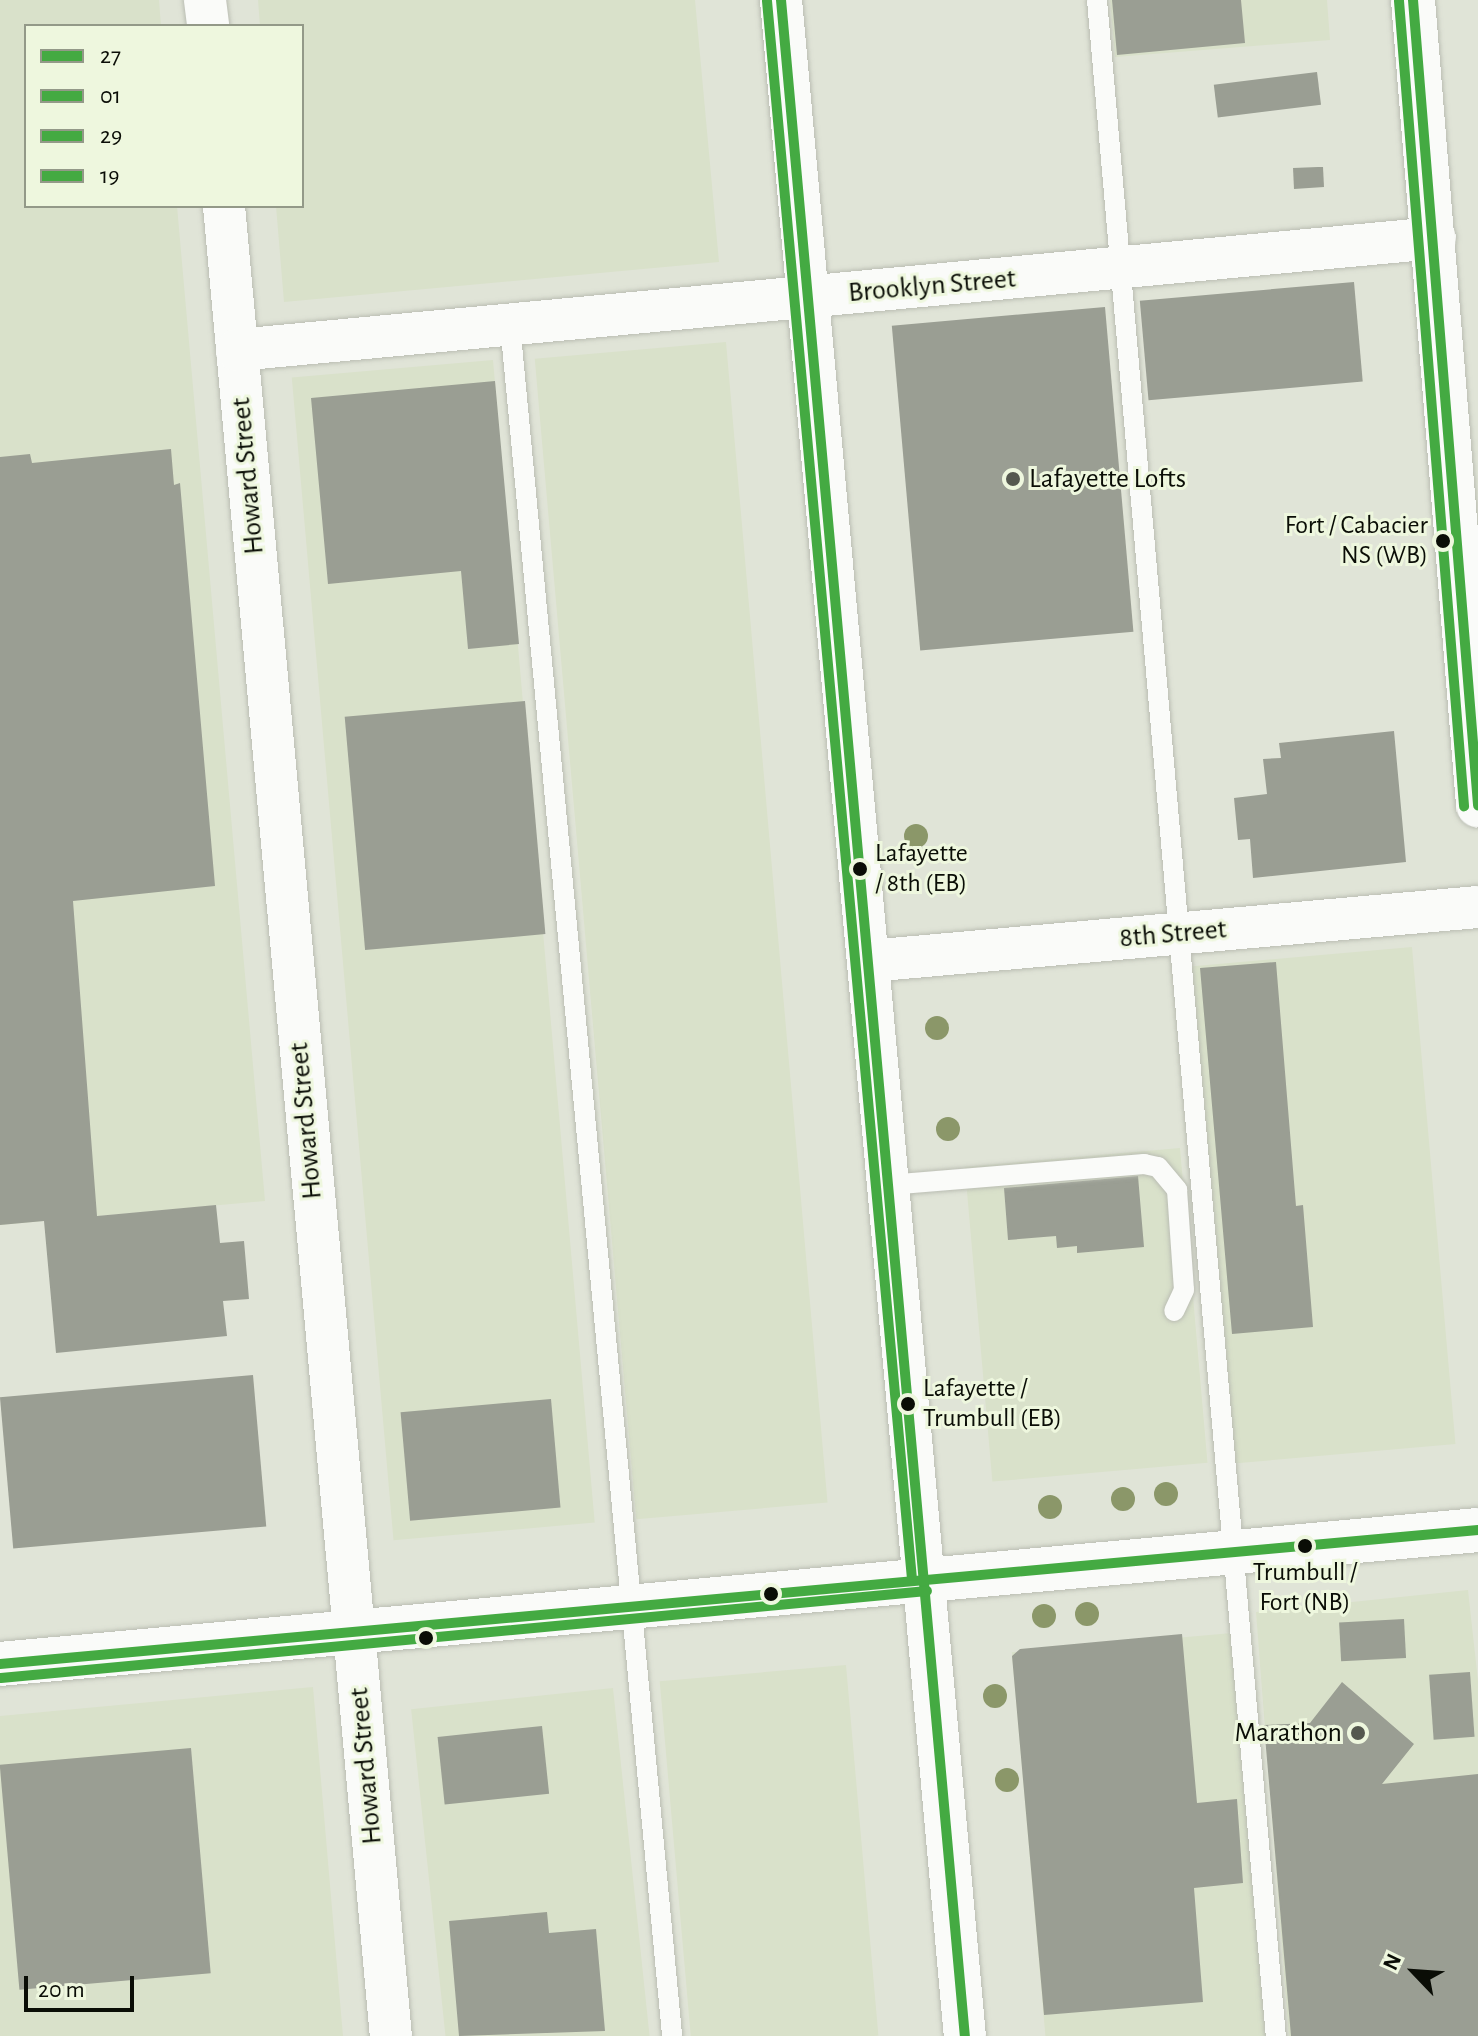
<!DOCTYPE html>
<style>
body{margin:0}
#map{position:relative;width:1478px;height:2036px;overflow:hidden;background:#e0e4d7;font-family:"Alegreya Sans",sans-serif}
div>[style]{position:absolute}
.built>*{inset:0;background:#d9e1ca;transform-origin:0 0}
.building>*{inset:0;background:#9a9e93;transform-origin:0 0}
.roads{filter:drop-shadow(0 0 2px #babdb3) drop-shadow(0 0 2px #babdb3)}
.lane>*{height:20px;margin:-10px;padding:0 10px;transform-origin:10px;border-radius:10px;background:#fafbf9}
.street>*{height:42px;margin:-21px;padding:0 21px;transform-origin:21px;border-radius:21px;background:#fafbf9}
.secondary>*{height:44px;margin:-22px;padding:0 22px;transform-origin:22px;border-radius:22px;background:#fafbf9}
.primary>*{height:44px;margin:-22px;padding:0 22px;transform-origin:22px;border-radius:22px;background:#fafbf9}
.bus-1>*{height:10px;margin:-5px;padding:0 5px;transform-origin:5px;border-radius:5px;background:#44aa42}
.bus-2>*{height:10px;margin:-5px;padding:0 5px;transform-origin:5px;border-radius:5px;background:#44aa42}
.bus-3>*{height:10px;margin:-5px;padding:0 5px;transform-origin:5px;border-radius:5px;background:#44aa42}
.bus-4>*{height:10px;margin:-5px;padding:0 5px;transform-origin:5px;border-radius:5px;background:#44aa42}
.trees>*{width:24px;height:24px;margin:-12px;border-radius:50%;background:#8b9769}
.dots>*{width:22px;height:22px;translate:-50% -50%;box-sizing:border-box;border:4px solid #eef7de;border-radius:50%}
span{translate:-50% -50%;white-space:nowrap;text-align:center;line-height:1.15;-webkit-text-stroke:6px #eef7de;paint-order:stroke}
.bus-label{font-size:26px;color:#0a0d06}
.right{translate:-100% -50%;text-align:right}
.left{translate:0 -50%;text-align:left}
.street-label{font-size:28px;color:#0a0d06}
.poi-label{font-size:28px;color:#0a0d06}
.legend{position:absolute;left:24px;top:24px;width:280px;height:184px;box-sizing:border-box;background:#eef7de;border:2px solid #939988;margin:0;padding:10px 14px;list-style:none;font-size:24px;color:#0a0d06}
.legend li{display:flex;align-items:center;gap:16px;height:40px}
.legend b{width:40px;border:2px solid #939988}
.north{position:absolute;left:1374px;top:1932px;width:80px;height:80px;-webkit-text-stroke:6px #eef7de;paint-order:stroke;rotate:295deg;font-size:22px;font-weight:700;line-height:32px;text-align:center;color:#0a0d06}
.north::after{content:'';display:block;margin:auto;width:28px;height:36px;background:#0a0d06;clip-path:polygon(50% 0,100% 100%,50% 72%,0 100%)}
.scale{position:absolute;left:24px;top:1976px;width:110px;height:36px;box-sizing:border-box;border:4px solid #0a0d06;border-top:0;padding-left:10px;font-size:24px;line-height:28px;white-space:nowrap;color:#0a0d06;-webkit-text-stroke:6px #eef7de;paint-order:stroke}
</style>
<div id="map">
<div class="built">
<div style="clip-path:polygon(0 0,159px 0,161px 26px,26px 26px,26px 206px,177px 206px,265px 1201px,0 1225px)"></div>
<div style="clip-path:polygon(258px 0,695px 0,719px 262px,284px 302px,276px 206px,302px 206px,302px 26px,260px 26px)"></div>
<div style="clip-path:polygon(1110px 0,1327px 0,1330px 40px,1115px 57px)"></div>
<div style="left:726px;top:342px;width:1165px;height:192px;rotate:85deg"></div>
<div style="left:493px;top:360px;width:1167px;height:202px;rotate:85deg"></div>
<div style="left:1412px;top:947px;width:499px;height:223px;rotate:85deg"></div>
<div style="left:1180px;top:1148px;width:316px;height:216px;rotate:85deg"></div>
<div style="clip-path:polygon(1468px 1590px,1478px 1681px,1478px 2036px,1289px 2036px,1256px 1612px)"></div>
<div style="left:1232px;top:1633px;width:404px;height:221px;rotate:85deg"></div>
<div style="left:846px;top:1665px;width:372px;height:187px;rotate:85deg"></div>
<div style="clip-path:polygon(313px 1687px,343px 2036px,0 2036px,0 1716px)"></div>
<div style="left:613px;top:1688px;width:350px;height:203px;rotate:84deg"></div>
</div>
<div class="building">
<div style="clip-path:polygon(1112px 0,1241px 0,1245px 43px,1117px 55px)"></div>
<div style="left:1317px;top:72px;width:33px;height:104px;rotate:83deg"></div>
<div style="clip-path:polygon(1318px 167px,1323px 167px,1324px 187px,1294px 189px,1293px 168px)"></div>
<div style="left:1354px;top:282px;width:100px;height:215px;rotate:85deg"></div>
<div style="left:1105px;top:307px;width:326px;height:214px;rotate:85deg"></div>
<div style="clip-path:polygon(495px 381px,519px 644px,468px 649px,461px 571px,328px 584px,311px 398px)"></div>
<div style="clip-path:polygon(171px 449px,174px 485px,180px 483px,215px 886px,73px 901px,97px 1216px,216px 1205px,220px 1243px,244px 1241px,249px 1299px,223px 1301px,227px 1336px,56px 1353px,44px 1221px,0 1225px,0 457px,30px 454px,32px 463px)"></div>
<div style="left:525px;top:701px;width:234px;height:181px;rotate:85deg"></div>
<div style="clip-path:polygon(1394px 731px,1406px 862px,1253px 878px,1250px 839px,1238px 840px,1234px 798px,1267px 794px,1263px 759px,1281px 758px,1279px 743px)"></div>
<div style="clip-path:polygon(1276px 962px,1296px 1206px,1303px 1205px,1313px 1327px,1232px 1334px,1200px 968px)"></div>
<div style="clip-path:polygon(1138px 1176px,1144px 1247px,1077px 1253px,1077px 1246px,1057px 1248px,1056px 1236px,1008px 1240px,1004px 1188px)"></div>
<div style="left:253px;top:1375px;width:152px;height:254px;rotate:85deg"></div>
<div style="left:551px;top:1399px;width:109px;height:151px;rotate:85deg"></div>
<div style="left:1404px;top:1619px;width:39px;height:65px;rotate:87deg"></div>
<div style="clip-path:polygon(1182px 1634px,1197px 1803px,1237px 1799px,1243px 1883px,1194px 1888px,1203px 2002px,1044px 2015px,1012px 1656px,1020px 1649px)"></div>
<div style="left:1470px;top:1672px;width:65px;height:41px;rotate:86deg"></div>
<div style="clip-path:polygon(1342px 1682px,1414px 1744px,1382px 1784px,1478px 1774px,1478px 2036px,1291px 2036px,1264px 1725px,1310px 1723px)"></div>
<div style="left:542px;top:1726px;width:68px;height:105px;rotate:84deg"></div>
<div style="left:191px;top:1748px;width:226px;height:192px;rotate:85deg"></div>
<div style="clip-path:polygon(547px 1912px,549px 1933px,596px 1929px,605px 2031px,459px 2036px,449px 1921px)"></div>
</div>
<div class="roads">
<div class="lane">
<div style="left:1097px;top:0;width:2044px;rotate:84.98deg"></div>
<div style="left:510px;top:324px;width:1720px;rotate:84.59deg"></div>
<div style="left:888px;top:1185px;width:257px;rotate:-4.7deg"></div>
<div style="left:1144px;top:1164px;width:14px;rotate:12deg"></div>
<div style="left:1158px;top:1167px;width:30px;rotate:50deg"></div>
<div style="left:1177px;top:1190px;width:100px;rotate:86deg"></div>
<div style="left:1184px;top:1290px;width:23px;rotate:115deg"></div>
</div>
<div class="street">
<div style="left:205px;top:0;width:26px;rotate:83deg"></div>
<div style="left:781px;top:0;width:2044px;rotate:84.84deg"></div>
<div style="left:224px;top:206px;width:1838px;rotate:84.79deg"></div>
<div style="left:237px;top:350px;width:1203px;rotate:-5.34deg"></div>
<div style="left:869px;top:961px;width:611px;rotate:-5.07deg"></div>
</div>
<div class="secondary">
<div style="left:0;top:1664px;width:1484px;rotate:-5.18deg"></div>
</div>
<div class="primary">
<div style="left:1413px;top:0;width:808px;rotate:85.38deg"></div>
</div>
</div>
<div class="bus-1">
<div style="left:781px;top:0;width:2044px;rotate:84.84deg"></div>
</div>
<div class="bus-2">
<div style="left:767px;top:1px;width:1584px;rotate:84.75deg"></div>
<div style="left:1px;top:1678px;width:930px;rotate:-5.37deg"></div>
</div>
<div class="bus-3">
<div style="left:1413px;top:0;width:808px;rotate:85.38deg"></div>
<div style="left:0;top:1664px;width:1484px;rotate:-5.18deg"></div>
</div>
<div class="bus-4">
<div style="left:1399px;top:1px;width:808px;rotate:85.38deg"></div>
</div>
<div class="trees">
<div style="left:916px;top:836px"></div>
<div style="left:937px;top:1028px"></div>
<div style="left:948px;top:1129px"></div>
<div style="left:1166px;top:1494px"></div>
<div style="left:1123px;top:1499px"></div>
<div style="left:1050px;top:1507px"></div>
<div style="left:1087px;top:1614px"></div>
<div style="left:1044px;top:1616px"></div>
<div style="left:995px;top:1696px"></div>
<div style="left:1007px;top:1780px"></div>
</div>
<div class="dots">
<div style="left:1013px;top:479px;background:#55584f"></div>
<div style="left:1443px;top:541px;background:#0a0d06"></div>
<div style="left:860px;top:869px;background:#0a0d06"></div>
<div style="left:908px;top:1404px;background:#0a0d06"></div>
<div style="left:1305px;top:1546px;background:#0a0d06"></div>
<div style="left:771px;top:1594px;background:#0a0d06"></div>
<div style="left:426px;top:1638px;background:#0a0d06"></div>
<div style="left:1358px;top:1733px;background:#55584f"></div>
</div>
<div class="bus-label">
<span class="right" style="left:1428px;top:541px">Fort / Cabacier<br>NS (WB)</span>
<span class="left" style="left:875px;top:869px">Lafayette<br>/ 8th (EB)</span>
<span class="left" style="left:923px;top:1404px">Lafayette /<br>Trumbull (EB)</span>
<span style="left:1305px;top:1588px">Trumbull /<br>Fort (NB)</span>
</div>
<div class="street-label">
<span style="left:932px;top:286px;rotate:-5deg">Brooklyn Street</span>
<span style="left:248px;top:476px;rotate:-95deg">Howard Street</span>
<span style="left:1173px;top:934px;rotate:-5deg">8th Street</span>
<span style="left:306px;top:1121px;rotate:-95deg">Howard Street</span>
<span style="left:366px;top:1766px;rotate:-95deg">Howard Street</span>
</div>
<div class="poi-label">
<span class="left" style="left:1029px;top:479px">Lafayette Lofts</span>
<span class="right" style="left:1342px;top:1733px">Marathon</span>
</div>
<ul class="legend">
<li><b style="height:10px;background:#44aa42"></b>27</li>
<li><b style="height:10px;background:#44aa42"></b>01</li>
<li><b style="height:10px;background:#44aa42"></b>29</li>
<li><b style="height:10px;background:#44aa42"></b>19</li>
</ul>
<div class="north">N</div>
<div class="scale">20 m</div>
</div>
